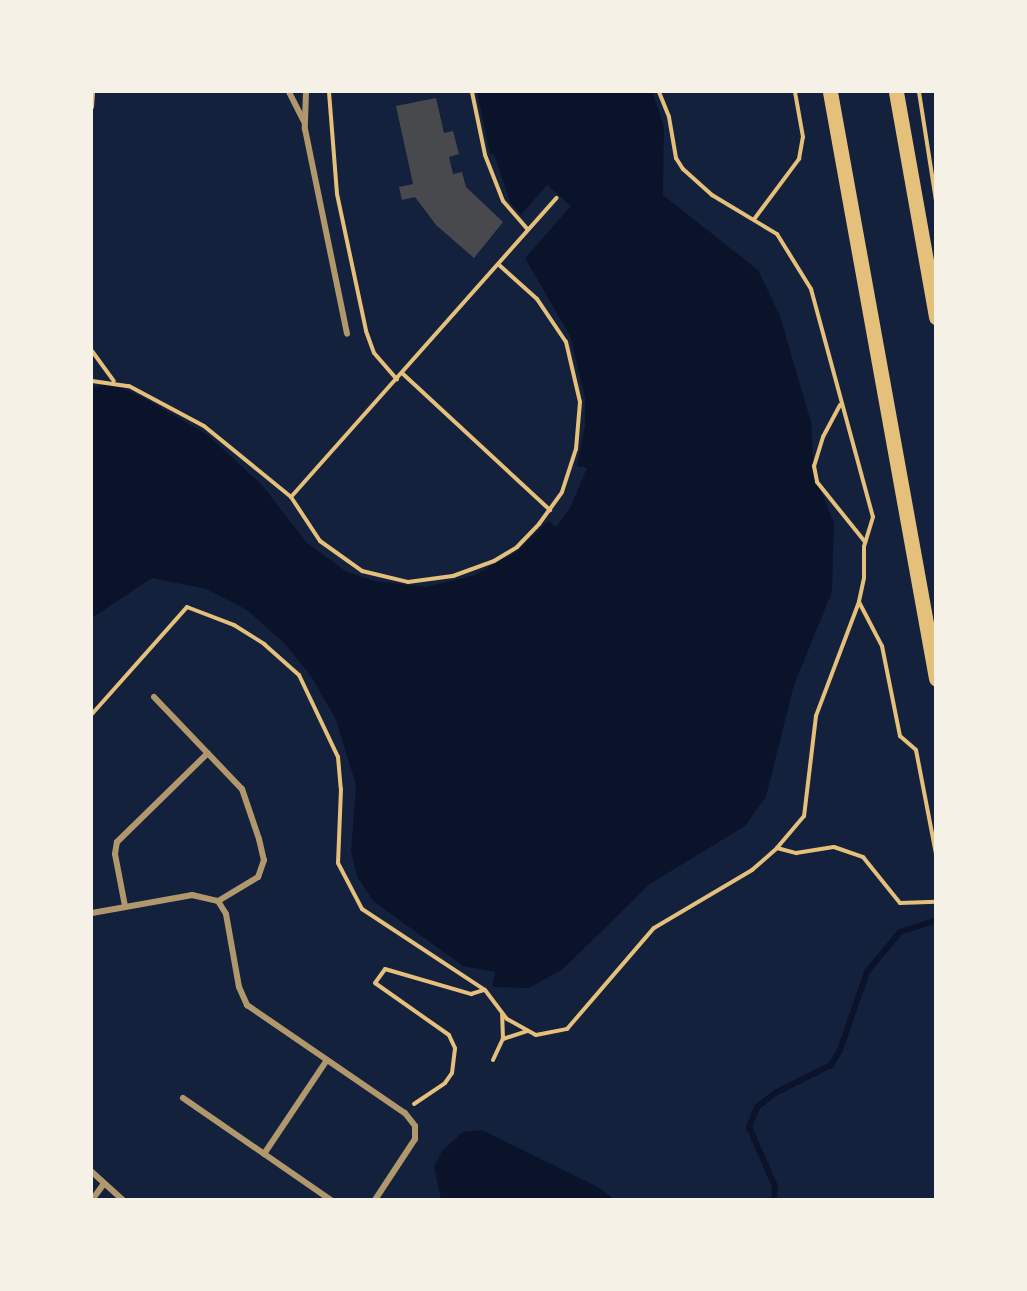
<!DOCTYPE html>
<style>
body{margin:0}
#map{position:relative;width:1027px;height:1291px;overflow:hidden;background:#14213d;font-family:Manrope,sans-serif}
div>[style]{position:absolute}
.water>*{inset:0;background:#0b132b}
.stream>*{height:6px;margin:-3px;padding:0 3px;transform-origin:3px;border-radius:3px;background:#0b132b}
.building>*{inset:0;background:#48494c}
.path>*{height:4px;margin:-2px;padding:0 2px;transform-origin:2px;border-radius:2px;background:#e5c07b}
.minor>*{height:6px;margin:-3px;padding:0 3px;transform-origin:3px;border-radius:3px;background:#b1986c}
.primary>*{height:15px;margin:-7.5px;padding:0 7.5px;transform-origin:7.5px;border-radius:7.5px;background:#e5c07b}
span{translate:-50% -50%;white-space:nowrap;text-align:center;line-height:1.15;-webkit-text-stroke:5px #f6f1e7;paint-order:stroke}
.frame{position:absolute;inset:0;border:93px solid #f6f1e7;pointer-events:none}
</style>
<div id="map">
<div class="water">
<div style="clip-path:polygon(477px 92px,653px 93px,664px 127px,663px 195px,758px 270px,780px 316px,811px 422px,814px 473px,834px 523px,832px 592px,794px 685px,766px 797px,745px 826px,650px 884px,563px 969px,529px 988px,492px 987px,495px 972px,463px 966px,373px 901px,357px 876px,351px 851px,356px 785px,336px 720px,311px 676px,285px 644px,247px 610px,206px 589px,152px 578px,92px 618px,92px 388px,103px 385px,122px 388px,144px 398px,208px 435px,262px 485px,307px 543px,347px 572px,375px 581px,426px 587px,475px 575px,516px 552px,548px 521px,556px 527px,570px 508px,587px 468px,577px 466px,585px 425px,585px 397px,570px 336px,525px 258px,571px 206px,547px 185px,521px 215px,510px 202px,494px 154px,490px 154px)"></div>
<div style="clip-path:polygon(482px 1130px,598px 1187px,614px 1199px,441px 1199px,434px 1167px,442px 1151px,463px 1132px)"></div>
</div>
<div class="stream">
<div style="left:774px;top:1200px;width:14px;rotate:-86deg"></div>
<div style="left:775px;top:1186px;width:64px;rotate:-113.8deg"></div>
<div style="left:749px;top:1127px;width:22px;rotate:-68deg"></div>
<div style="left:757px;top:1107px;width:23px;rotate:-38deg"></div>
<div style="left:775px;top:1093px;width:63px;rotate:-26.6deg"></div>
<div style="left:831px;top:1065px;width:17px;rotate:-59deg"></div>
<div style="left:840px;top:1050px;width:83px;rotate:-70.9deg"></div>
<div style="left:867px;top:972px;width:52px;rotate:-50.5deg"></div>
<div style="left:900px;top:932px;width:38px;rotate:-18deg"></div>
</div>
<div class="building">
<div style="clip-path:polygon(436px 98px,444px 133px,453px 131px,459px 154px,449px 157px,453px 174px,462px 172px,466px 187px,503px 222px,474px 258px,436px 225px,415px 197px,402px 200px,399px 187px,413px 184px,396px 106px)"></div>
</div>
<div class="path">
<div style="left:329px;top:92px;width:102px;rotate:85.5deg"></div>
<div style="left:337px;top:194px;width:140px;rotate:78deg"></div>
<div style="left:366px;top:331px;width:23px;rotate:70deg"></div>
<div style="left:374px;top:353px;width:35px;rotate:49deg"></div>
<div style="left:472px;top:92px;width:64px;rotate:78.3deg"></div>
<div style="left:485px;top:155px;width:49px;rotate:68.6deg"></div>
<div style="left:503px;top:201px;width:38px;rotate:49deg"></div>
<div style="left:659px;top:92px;width:27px;rotate:68deg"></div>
<div style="left:669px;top:117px;width:42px;rotate:80.3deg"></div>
<div style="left:676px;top:158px;width:13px;rotate:58deg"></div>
<div style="left:683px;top:169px;width:39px;rotate:42deg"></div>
<div style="left:712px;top:195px;width:76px;rotate:31deg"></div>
<div style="left:777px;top:234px;width:65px;rotate:58.3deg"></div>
<div style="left:811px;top:289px;width:236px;rotate:74.8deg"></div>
<div style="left:873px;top:517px;width:31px;rotate:107deg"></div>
<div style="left:864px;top:547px;width:31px;rotate:90deg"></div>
<div style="left:864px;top:578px;width:25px;rotate:102deg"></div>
<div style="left:859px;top:602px;width:122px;rotate:110.7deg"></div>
<div style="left:816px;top:716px;width:101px;rotate:96.8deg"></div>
<div style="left:804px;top:816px;width:42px;rotate:130.2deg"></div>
<div style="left:919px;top:92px;width:109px;rotate:81.1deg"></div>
<div style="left:92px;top:107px;width:15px;rotate:-86deg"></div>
<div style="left:755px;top:218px;width:74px;rotate:-53.3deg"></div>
<div style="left:799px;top:159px;width:22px;rotate:-80deg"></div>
<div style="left:803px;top:137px;width:46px;rotate:-100.1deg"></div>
<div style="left:92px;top:351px;width:37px;rotate:54deg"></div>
<div style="left:402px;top:373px;width:202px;rotate:42.8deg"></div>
<div style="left:92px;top:381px;width:37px;rotate:8deg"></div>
<div style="left:129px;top:386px;width:85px;rotate:28.1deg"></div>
<div style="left:204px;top:426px;width:112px;rotate:39.2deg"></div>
<div style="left:291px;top:497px;width:53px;rotate:56.6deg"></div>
<div style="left:320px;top:541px;width:52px;rotate:35.5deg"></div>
<div style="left:362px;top:571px;width:47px;rotate:13.4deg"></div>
<div style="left:408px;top:582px;width:45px;rotate:-7.6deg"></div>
<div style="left:453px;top:576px;width:44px;rotate:-20.1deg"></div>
<div style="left:494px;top:561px;width:27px;rotate:-31deg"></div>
<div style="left:517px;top:547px;width:32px;rotate:-46deg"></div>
<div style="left:539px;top:524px;width:39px;rotate:-54deg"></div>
<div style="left:562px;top:492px;width:45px;rotate:-72deg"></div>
<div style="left:576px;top:449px;width:47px;rotate:-85.1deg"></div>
<div style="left:580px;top:402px;width:62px;rotate:-103.1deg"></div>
<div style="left:566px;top:342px;width:52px;rotate:-124deg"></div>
<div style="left:537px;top:299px;width:52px;rotate:-138.1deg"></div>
<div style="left:840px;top:405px;width:36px;rotate:118deg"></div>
<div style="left:823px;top:437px;width:30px;rotate:107deg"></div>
<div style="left:814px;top:466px;width:16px;rotate:79deg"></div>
<div style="left:817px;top:482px;width:77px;rotate:51.3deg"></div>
<div style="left:291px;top:497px;width:400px;rotate:-48.4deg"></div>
<div style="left:859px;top:602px;width:50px;rotate:62.4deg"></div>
<div style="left:882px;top:646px;width:92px;rotate:78.7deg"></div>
<div style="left:900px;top:736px;width:21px;rotate:41deg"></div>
<div style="left:916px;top:750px;width:106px;rotate:79.1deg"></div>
<div style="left:92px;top:714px;width:143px;rotate:-48.4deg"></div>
<div style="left:187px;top:607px;width:50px;rotate:21deg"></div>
<div style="left:234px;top:625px;width:36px;rotate:32deg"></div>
<div style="left:264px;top:644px;width:47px;rotate:41.5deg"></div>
<div style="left:299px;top:675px;width:91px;rotate:64.6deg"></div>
<div style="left:338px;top:757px;width:32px;rotate:85deg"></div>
<div style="left:341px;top:789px;width:74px;rotate:92.3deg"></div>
<div style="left:338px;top:863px;width:52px;rotate:62.4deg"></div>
<div style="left:362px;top:909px;width:147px;rotate:33.4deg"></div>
<div style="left:485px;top:990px;width:36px;rotate:53deg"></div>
<div style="left:507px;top:1019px;width:33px;rotate:29deg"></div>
<div style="left:536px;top:1035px;width:32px;rotate:-11deg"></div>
<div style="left:567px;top:1029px;width:133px;rotate:-49.3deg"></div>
<div style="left:654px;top:928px;width:114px;rotate:-30.6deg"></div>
<div style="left:752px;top:870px;width:33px;rotate:-41deg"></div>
<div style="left:777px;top:848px;width:20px;rotate:15deg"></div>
<div style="left:796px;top:853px;width:38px;rotate:-9deg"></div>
<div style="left:834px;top:847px;width:31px;rotate:19deg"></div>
<div style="left:863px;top:857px;width:59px;rotate:51.2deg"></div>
<div style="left:900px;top:903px;width:36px;rotate:-2deg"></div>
<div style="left:503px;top:1039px;width:26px;rotate:-18deg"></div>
<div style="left:493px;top:1060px;width:23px;rotate:-65deg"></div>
<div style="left:503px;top:1039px;width:25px;rotate:-92deg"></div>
<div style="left:414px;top:1104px;width:37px;rotate:-34deg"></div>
<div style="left:445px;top:1083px;width:12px;rotate:-55deg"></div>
<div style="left:452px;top:1073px;width:25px;rotate:-83deg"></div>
<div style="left:455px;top:1048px;width:14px;rotate:-115deg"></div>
<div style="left:449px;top:1035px;width:90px;rotate:-144.9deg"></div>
<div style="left:375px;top:983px;width:17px;rotate:-54deg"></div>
<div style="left:385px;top:969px;width:90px;rotate:16.2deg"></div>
<div style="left:471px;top:994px;width:14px;rotate:-17deg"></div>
</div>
<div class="minor">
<div style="left:289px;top:92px;width:34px;rotate:63deg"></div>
<div style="left:306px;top:92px;width:37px;rotate:92deg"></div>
<div style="left:305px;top:129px;width:209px;rotate:78.4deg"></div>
<div style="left:154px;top:697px;width:127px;rotate:46.3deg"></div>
<div style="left:242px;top:789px;width:53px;rotate:71.2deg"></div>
<div style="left:259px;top:839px;width:22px;rotate:77deg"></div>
<div style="left:264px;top:860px;width:18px;rotate:109deg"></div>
<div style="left:258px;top:877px;width:47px;rotate:149deg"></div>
<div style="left:125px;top:906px;width:53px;rotate:-100.9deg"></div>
<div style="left:115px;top:854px;width:12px;rotate:-81deg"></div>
<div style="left:117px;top:842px;width:127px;rotate:-44.4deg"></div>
<div style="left:92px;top:913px;width:102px;rotate:-10.2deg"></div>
<div style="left:192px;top:895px;width:27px;rotate:13deg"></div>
<div style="left:218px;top:901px;width:15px;rotate:58deg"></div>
<div style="left:226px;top:914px;width:74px;rotate:79.9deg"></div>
<div style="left:239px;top:987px;width:20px;rotate:66deg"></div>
<div style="left:247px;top:1005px;width:191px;rotate:34.4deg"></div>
<div style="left:405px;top:1113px;width:16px;rotate:52deg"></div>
<div style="left:415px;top:1126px;width:13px;rotate:90deg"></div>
<div style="left:415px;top:1139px;width:73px;rotate:123.3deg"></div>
<div style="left:183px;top:1098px;width:180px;rotate:34.6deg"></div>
<div style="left:264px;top:1154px;width:113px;rotate:-56.2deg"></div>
<div style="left:92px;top:1172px;width:42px;rotate:42.1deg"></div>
<div style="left:92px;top:1200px;width:19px;rotate:-54deg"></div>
</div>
<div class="primary">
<div style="left:830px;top:92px;width:596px;rotate:79.75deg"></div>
<div style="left:896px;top:92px;width:229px;rotate:79.9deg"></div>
</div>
<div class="frame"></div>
</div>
